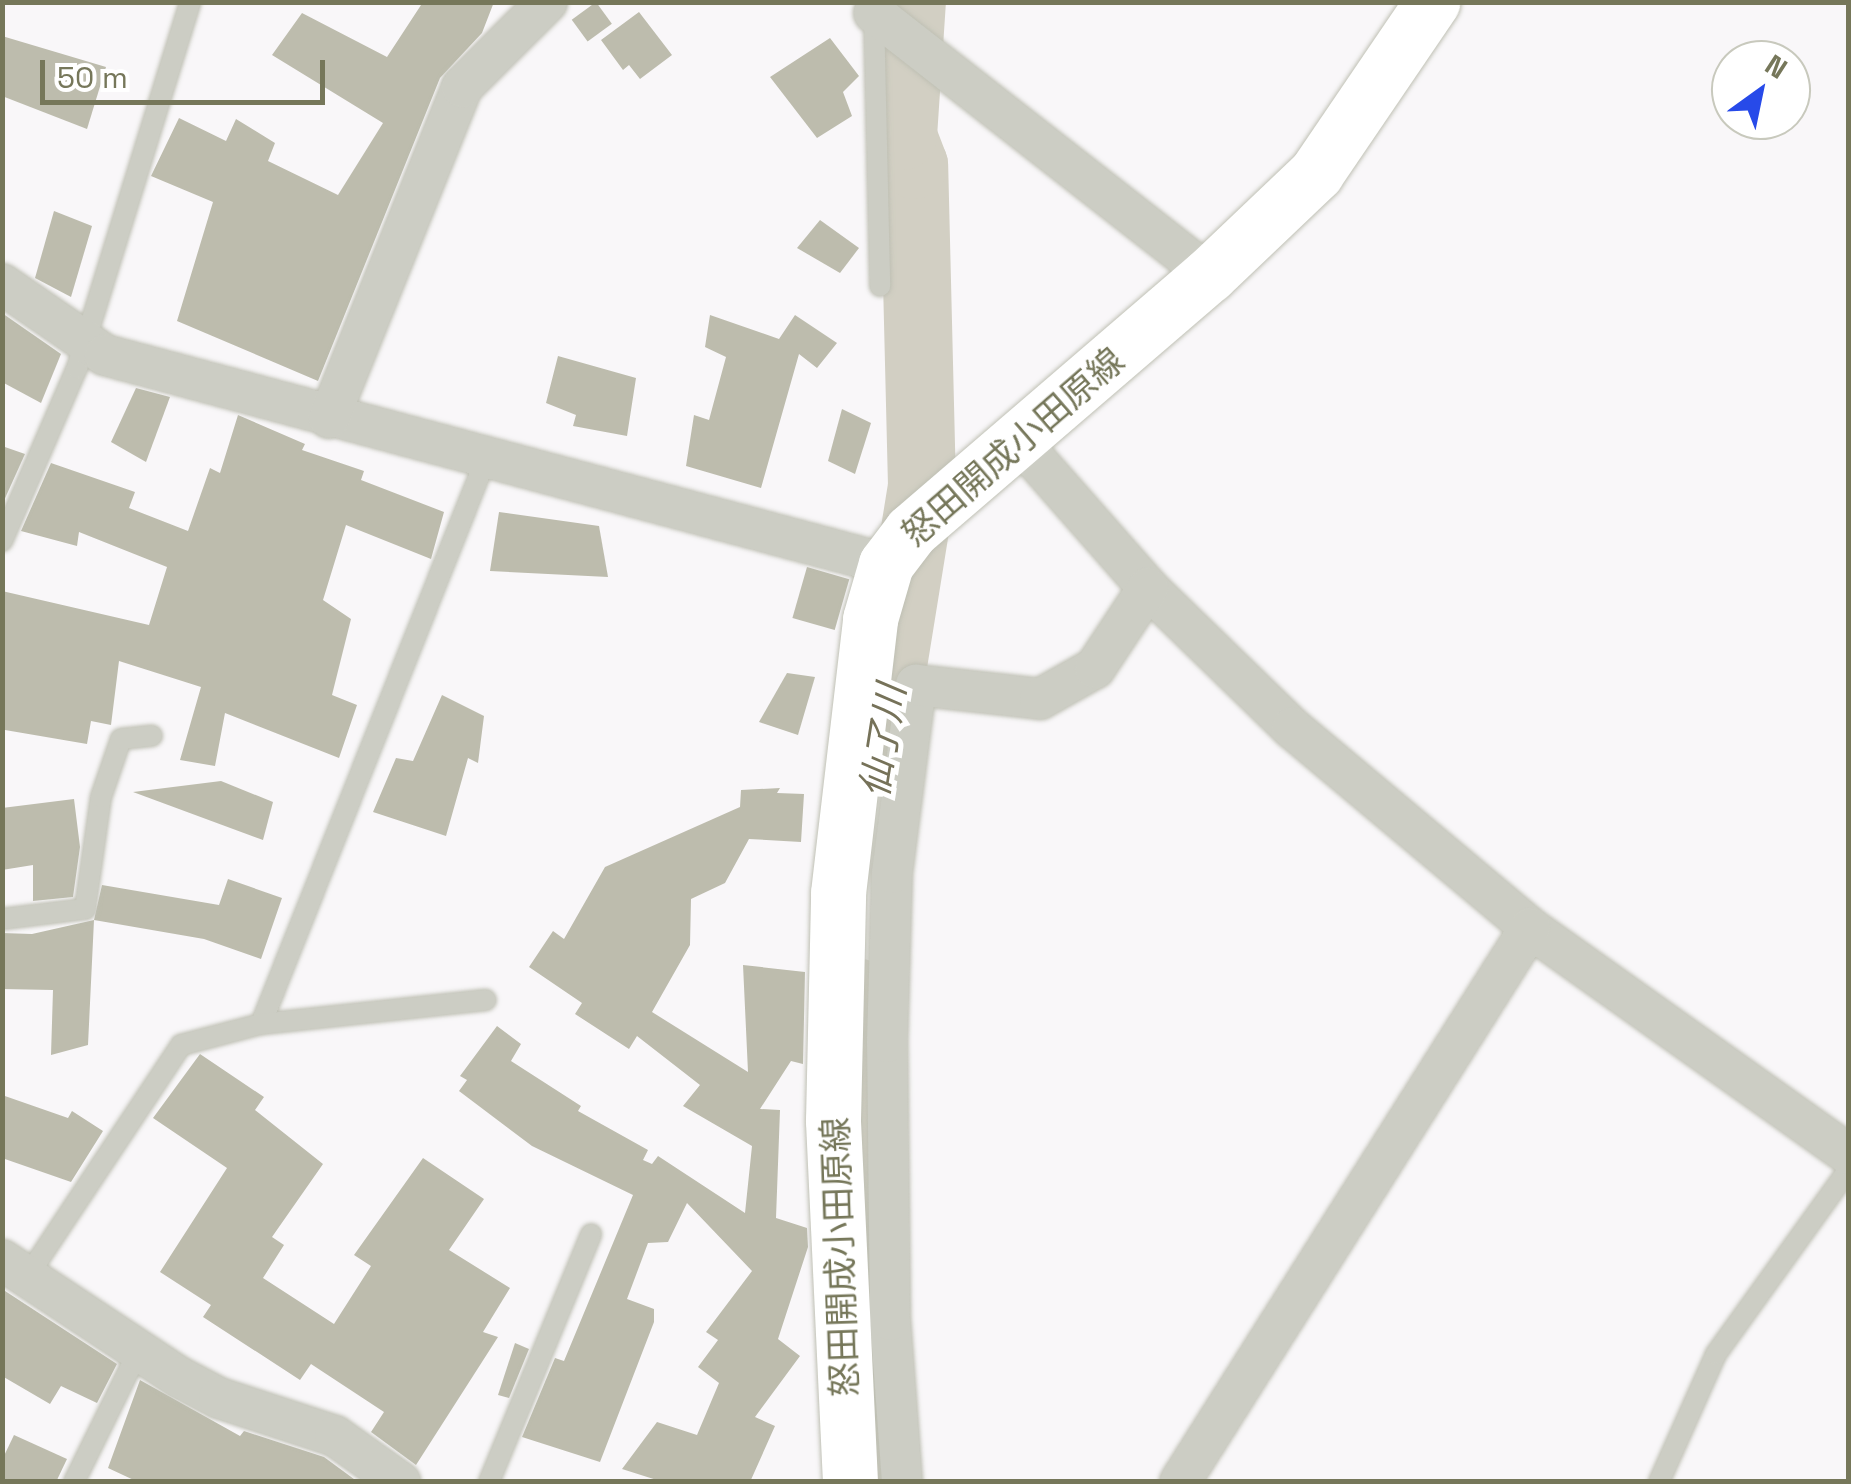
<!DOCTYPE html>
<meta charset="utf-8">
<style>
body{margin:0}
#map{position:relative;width:1851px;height:1484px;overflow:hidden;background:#f9f7f9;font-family:"Space Grotesk","Noto Sans JP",sans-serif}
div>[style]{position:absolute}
.river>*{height:68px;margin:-34px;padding:0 34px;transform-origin:34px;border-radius:34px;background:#d2cfc3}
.building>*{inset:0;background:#bdbcad;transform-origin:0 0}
.roads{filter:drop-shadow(0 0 2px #bfc0b4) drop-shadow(0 0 2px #bfc0b4)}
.service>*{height:20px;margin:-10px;padding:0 10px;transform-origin:10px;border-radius:10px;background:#cccdc4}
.minor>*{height:40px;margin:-20px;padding:0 20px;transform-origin:20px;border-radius:20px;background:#cccdc4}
.secondary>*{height:55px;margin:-27.5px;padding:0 27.5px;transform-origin:27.5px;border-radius:27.5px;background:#fff}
span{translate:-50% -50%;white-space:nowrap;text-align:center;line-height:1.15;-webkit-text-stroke:10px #fff;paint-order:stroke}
.street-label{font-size:35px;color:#76775a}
.water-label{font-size:38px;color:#767259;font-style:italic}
.frame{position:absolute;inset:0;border:5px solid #76775a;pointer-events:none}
.north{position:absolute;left:1711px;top:40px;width:100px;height:100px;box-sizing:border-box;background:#fff;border:2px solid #c8c9bd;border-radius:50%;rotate:33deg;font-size:28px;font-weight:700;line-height:40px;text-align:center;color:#76775a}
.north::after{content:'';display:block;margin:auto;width:35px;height:45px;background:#274ae9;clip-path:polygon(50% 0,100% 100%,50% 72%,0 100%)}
.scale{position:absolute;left:40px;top:60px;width:285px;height:45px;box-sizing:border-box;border:5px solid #76775a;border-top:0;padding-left:12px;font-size:30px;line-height:35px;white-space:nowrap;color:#76775a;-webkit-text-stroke:8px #fff;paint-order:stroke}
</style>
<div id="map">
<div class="river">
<div style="left:878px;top:758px;width:276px;rotate:-80.8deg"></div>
<div style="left:922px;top:486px;width:321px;rotate:-91.4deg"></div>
<div style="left:914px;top:165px;width:31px;rotate:-111deg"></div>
<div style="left:903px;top:136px;width:134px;rotate:-86.2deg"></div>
<div style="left:860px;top:993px;width:286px;rotate:89.2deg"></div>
<div style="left:864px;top:1279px;width:204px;rotate:85.2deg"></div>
</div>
<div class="building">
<div style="clip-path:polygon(423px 2px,494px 2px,482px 33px,440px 78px,318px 381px,177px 321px,213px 202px,151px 176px,179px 118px,226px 141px,236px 119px,275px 143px,268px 161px,338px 195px,383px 123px,272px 55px,302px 13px,387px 57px)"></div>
<div style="left:596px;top:2px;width:27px;height:30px;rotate:54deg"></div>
<div style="clip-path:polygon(639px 12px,672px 55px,640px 79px,629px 65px,623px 70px,601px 40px)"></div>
<div style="clip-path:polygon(2px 36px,106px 67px,87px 129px,2px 96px)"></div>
<div style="clip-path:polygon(830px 38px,859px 76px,843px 92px,852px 116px,817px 138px,770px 77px)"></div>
<div style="clip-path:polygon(54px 211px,92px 226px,71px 297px,35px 278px)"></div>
<div style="clip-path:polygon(820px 220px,859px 248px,840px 273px,797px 248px)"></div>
<div style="clip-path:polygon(2px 313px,61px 354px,41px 403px,2px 382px)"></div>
<div style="clip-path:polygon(710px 315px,779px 339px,795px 315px,837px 343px,817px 368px,799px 354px,761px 488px,686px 466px,694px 415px,709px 420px,726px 357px,705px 347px)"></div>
<div style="clip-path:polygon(558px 356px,636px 378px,627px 436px,573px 426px,576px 415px,546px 403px)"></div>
<div style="clip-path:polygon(136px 388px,170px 397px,146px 462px,111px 442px)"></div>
<div style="clip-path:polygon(842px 409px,871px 423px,855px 474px,828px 461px)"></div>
<div style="clip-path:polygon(238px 415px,305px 444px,302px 450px,364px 471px,361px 480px,444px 512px,431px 559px,346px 525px,323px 600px,351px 619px,332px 695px,357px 705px,339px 758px,225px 713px,215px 766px,180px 760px,201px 687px,119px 661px,111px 725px,91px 721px,87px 744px,5px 730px,2px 591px,149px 625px,167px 567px,79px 532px,77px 546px,21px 531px,51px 463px,135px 492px,129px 508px,188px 531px,210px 468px,220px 473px)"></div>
<div style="clip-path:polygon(2px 446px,25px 454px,2px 505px)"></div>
<div style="clip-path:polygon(499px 512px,599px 526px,608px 577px,490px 571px)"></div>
<div style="left:807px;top:567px;width:44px;height:53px;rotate:16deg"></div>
<div style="clip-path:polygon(787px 673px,815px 677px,798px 735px,759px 722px)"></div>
<div style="clip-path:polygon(442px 695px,484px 716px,478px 763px,468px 758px,446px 836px,373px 812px,396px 758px,413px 761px)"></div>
<div style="clip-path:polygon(221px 781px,273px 802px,263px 840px,133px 792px)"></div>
<div style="clip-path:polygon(780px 788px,777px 793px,804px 794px,801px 842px,749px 839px,725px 883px,691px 899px,690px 945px,652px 1012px,748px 1072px,743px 965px,805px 972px,803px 1064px,791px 1061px,760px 1109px,780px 1110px,776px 1218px,807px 1228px,808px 1247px,778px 1339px,800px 1356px,755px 1417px,775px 1426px,750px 1482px,663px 1482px,622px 1469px,657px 1422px,697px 1435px,719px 1383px,698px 1367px,718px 1340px,706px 1332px,752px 1271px,687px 1203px,668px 1242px,648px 1243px,627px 1299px,654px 1309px,654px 1322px,600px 1462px,522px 1437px,555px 1358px,564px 1361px,633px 1195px,532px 1146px,459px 1091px,467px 1080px,460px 1076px,497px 1026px,521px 1044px,511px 1061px,581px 1106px,578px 1111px,648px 1150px,643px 1160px,652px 1164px,658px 1156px,745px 1213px,752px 1146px,683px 1106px,700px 1085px,637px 1036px,629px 1049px,575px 1014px,582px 1003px,529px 967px,553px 931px,564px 939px,605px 867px,740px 807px,741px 790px)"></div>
<div style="clip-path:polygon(74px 799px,80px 847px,73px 897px,33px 901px,33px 865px,2px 870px,2px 808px)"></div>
<div style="clip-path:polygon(228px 879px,282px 898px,261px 959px,204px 939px,94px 920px,88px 1045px,51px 1055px,53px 990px,2px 989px,2px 933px,32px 934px,94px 920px,102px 885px,219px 905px)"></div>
<div style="clip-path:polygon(200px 1054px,264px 1097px,255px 1110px,323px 1164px,272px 1237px,284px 1245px,263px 1278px,334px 1324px,371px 1266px,354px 1255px,423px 1158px,484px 1199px,449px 1250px,510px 1288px,483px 1332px,498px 1337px,416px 1465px,371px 1432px,384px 1412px,311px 1364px,300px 1380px,203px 1317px,211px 1305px,160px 1272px,227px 1168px,153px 1118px)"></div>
<div style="clip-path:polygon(2px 1095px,68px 1118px,72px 1111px,103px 1131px,71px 1182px,2px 1158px)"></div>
<div style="clip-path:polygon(2px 1289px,117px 1364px,97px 1403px,61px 1386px,50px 1404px,2px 1376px)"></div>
<div style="clip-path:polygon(515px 1343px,529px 1349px,509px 1398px,498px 1395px)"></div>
<div style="clip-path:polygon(140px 1380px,240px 1436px,244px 1431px,324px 1457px,358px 1482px,138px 1482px,108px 1468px)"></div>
<div style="clip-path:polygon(14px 1435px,67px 1459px,56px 1482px,2px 1482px,2px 1460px)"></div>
</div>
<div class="roads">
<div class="service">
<div style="left:874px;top:13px;width:273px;rotate:88.7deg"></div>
<div style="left:2px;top:541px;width:189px;rotate:-66.6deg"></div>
<div style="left:77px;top:368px;width:383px;rotate:-72.8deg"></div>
<div style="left:2px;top:919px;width:84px;rotate:-6.9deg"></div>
<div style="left:85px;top:909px;width:113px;rotate:-81.9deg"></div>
<div style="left:101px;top:797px;width:61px;rotate:-71deg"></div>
<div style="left:121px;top:739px;width:31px;rotate:-6deg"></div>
<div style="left:261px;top:1024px;width:606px;rotate:-68.3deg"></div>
<div style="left:29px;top:1274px;width:275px;rotate:-56.4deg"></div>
<div style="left:181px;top:1045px;width:83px;rotate:-14.7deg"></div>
<div style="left:261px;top:1024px;width:226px;rotate:-6.1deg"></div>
<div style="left:74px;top:1482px;width:147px;rotate:-63.8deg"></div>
<div style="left:489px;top:1482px;width:268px;rotate:-67.6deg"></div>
<div style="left:1659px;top:1482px;width:140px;rotate:-66deg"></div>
<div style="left:1716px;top:1354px;width:226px;rotate:-54.3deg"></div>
</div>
<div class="minor">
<div style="left:874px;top:13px;width:425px;rotate:38deg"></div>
<div style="left:2px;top:284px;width:125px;rotate:34.6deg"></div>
<div style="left:105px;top:355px;width:808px;rotate:14.98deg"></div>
<div style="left:329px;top:418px;width:357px;rotate:-68.1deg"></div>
<div style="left:462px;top:87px;width:120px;rotate:-45deg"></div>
<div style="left:1019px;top:441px;width:196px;rotate:48.7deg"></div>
<div style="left:1148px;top:588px;width:201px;rotate:44.2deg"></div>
<div style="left:1292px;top:728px;width:311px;rotate:40deg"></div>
<div style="left:1530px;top:928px;width:390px;rotate:35.4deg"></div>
<div style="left:2px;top:1260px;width:212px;rotate:33.5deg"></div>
<div style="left:179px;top:1377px;width:45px;rotate:27.7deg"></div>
<div style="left:219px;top:1398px;width:122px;rotate:18.1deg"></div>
<div style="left:335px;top:1436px;width:80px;rotate:35.3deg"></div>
<div style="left:902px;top:1482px;width:162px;rotate:-94.2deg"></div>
<div style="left:890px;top:1320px;width:278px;rotate:-90.6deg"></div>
<div style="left:887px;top:1042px;width:169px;rotate:-88.3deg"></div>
<div style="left:892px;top:873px;width:190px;rotate:-82.7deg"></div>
<div style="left:916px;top:685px;width:125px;rotate:6.4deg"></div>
<div style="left:1040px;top:699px;width:63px;rotate:-29.4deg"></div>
<div style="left:1095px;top:668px;width:96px;rotate:-56.5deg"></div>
<div style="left:1180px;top:1482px;width:655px;rotate:-57.72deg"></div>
</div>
<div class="secondary">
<div style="left:850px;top:1482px;width:362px;rotate:-92.7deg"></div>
<div style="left:833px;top:1120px;width:227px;rotate:-88.7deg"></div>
<div style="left:838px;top:893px;width:276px;rotate:-83.3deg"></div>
<div style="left:870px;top:619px;width:57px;rotate:-73.8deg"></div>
<div style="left:886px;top:564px;width:41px;rotate:-52.9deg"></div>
<div style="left:911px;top:531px;width:393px;rotate:-40.7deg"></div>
<div style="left:1209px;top:275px;width:148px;rotate:-43.6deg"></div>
<div style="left:1316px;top:173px;width:207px;rotate:-55.8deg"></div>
</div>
</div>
<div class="street-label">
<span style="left:1013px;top:447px;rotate:-41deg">怒田開成小田原線</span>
<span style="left:840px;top:1257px;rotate:-92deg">怒田開成小田原線</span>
</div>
<div class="water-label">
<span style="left:884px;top:741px;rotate:-81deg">仙了川</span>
</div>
<div class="frame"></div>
<div class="north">N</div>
<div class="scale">50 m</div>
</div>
